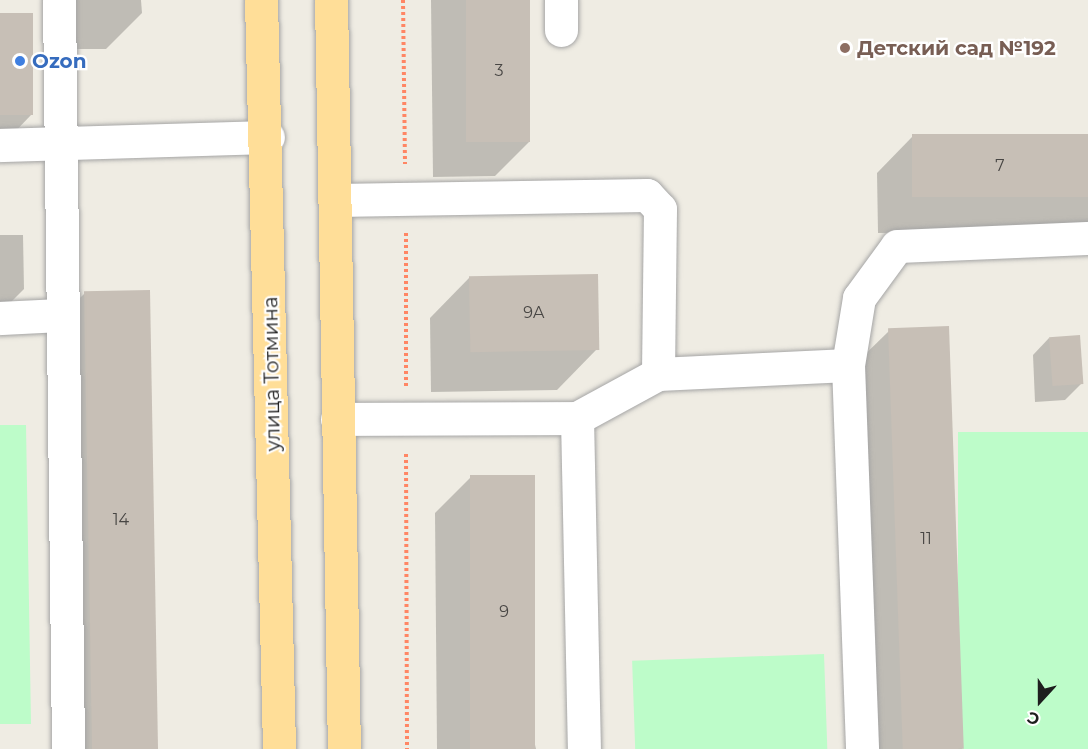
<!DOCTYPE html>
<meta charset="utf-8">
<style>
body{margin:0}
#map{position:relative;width:1088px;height:749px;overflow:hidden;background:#efece3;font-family:Montserrat,sans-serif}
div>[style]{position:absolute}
.park>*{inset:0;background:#bdfcc9;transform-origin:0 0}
.shadow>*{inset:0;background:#0003}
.building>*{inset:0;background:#c7bfb6;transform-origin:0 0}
.path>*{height:4px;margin-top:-2px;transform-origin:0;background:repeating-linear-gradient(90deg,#ff8664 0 3px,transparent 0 6px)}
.roads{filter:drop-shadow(0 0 2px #a5a5a5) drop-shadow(0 0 2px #a5a5a5)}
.minor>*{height:33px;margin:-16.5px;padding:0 16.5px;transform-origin:16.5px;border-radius:16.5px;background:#fff}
.major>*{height:33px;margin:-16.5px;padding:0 16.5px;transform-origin:16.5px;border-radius:16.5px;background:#ffde98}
.dots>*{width:16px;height:16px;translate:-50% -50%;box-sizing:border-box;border:3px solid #fff;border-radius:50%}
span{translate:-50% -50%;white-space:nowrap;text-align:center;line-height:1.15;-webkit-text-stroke:4.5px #fff;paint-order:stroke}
.number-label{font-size:16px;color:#484644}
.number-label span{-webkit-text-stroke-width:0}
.education-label{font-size:20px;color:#785e54;font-weight:700}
.left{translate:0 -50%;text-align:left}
.shop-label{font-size:20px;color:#366cbe;font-weight:700}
.street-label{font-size:20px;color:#1e1e1e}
.north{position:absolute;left:1010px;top:671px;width:60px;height:60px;-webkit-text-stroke:4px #fff;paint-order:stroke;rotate:201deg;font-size:16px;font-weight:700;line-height:24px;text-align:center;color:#1e1e1e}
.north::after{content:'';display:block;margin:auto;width:21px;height:27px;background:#1e1e1e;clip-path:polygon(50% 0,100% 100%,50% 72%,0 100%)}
</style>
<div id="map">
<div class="park">
<div style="clip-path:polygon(0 425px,26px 425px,31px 724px,0 724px)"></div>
<div style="left:1088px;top:432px;width:317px;height:130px;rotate:90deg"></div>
<div style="left:824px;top:654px;width:95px;height:192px;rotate:88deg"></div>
</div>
<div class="shadow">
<div style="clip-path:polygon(44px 0,141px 0,142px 13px,106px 49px,46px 49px)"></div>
<div style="clip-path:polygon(431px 0,528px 0,530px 141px,495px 176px,433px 177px)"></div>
<div style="clip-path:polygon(0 15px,32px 114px,9px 138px,0 138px)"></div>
<div style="clip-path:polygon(1088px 135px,1088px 231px,878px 233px,877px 173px,912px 137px)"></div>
<div style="clip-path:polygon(0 235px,23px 235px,24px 289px,0 313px)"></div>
<div style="clip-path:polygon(470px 277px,597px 349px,557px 390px,431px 392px,430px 318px)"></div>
<div style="clip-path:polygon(85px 293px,156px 749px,57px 749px,49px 329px)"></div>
<div style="clip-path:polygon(889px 331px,962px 749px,866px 749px,853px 366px)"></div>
<div style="clip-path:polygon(1049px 338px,1082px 383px,1065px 400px,1035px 402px,1033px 355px)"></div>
<div style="clip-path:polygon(471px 477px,536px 749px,437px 749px,435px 513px)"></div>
</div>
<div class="building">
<div style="left:466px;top:0;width:64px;height:142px"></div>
<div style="left:0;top:13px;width:33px;height:102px"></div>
<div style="left:1088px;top:134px;width:63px;height:176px;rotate:90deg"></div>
<div style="left:598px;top:274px;width:76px;height:129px;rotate:89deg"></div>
<div style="left:150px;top:290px;width:459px;height:66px;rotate:89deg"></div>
<div style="left:949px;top:326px;width:423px;height:61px;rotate:88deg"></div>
<div style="left:1080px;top:335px;width:49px;height:31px;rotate:86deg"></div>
<div style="left:535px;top:475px;width:274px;height:65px;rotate:90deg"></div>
</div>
<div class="path">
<div style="left:403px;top:0;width:164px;rotate:89.3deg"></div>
<div style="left:406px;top:386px;width:154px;rotate:-90deg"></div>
<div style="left:406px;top:454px;width:295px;rotate:89.8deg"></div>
</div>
<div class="roads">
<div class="minor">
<div style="left:59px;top:0;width:749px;rotate:89.31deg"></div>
<div style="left:561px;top:0;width:30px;rotate:90deg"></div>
<div style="left:0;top:145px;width:268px;rotate:-1.7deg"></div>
<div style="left:335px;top:200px;width:312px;rotate:-0.9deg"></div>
<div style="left:647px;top:195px;width:19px;rotate:47deg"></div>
<div style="left:660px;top:209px;width:165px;rotate:90.7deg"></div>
<div style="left:0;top:318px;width:59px;rotate:-2.9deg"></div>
<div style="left:848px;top:365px;width:68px;rotate:-80.7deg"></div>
<div style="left:859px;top:298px;width:64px;rotate:-53.8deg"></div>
<div style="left:897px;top:246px;width:191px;rotate:-2.4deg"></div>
<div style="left:577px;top:418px;width:92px;rotate:-28.5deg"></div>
<div style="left:658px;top:374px;width:190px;rotate:-2.7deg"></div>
<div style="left:848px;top:365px;width:384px;rotate:87.9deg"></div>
<div style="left:337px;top:419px;width:240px;rotate:-0.2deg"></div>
<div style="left:577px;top:418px;width:331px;rotate:88.8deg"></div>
</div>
<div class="major">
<div style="left:261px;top:0;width:749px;rotate:88.62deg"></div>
<div style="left:331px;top:0;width:749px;rotate:89.01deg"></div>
</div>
</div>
<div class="dots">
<div style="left:845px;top:48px;background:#8d6e63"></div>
<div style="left:20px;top:61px;background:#3f7fe0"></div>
</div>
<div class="number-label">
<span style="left:499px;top:71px">3</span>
<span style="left:1000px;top:166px">7</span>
<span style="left:534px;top:313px">9А</span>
<span style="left:121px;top:520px">14</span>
<span style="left:926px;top:539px">11</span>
<span style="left:504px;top:612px">9</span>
</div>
<div class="education-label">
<span class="left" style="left:857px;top:48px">Детский сад №192</span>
</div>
<div class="shop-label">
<span class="left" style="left:32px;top:61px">Ozon</span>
</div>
<div class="street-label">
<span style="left:272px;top:374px;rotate:-91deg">улица Тотмина</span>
</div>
<div class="north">С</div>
</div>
